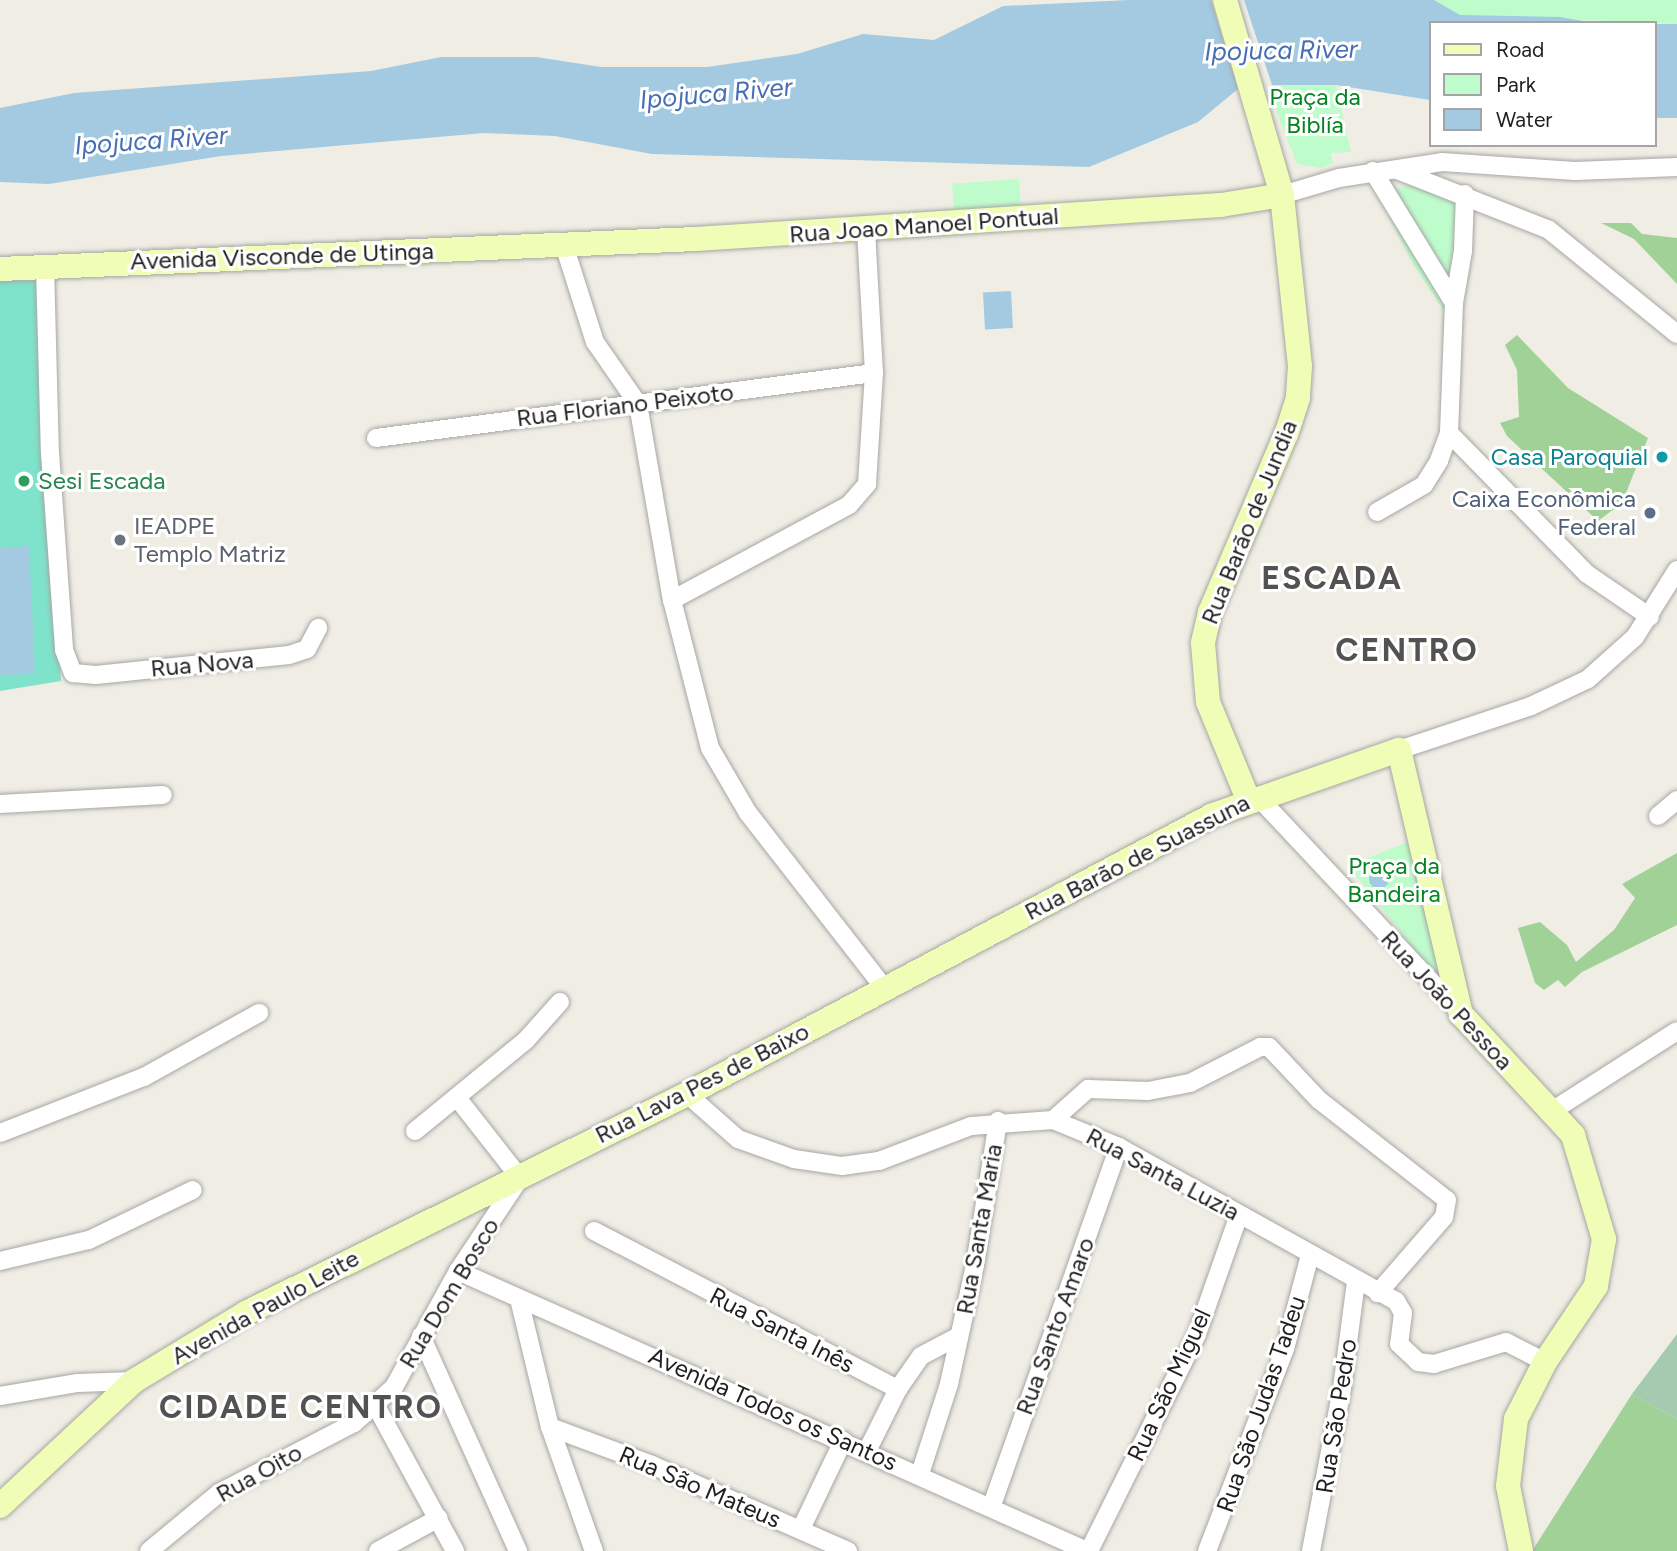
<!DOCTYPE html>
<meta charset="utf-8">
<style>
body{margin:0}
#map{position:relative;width:1677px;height:1551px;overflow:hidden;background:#f0eee4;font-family:Figtree,sans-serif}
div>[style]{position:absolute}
.forest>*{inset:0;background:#a0d197}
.cemetery>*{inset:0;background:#a4caaf}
.park>*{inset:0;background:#bffccc;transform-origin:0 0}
.pitch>*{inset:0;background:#7ee3ca}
.water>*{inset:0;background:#a3cae0;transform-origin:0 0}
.round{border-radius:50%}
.roads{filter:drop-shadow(0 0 2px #a6a6a6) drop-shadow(0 0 2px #a6a6a6)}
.street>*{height:18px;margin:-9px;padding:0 9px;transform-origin:9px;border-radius:9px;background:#fff}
.secondary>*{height:24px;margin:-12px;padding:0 12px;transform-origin:12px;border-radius:12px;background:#effdb6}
.dots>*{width:19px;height:19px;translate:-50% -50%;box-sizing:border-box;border:4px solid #fff;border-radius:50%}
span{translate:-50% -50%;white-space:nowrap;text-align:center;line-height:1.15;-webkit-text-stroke:6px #fff;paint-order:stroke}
.park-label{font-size:24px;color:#068421}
.street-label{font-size:24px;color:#1f1f1f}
.culture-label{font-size:24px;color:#0d838f}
.right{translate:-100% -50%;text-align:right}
.leisure-label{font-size:24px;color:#27864d}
.left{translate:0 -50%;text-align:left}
.service-label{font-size:24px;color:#4e5e75}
.worship-label{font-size:24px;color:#5b616d}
.water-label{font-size:26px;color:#466eb4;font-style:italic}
.district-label{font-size:32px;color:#525252;font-weight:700;letter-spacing:2px}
.legend{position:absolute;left:1429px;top:21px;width:228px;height:126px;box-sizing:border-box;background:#fff;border:2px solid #a5a5a5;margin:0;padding:9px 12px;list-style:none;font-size:21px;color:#1f1f1f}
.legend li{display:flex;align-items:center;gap:14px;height:35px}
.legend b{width:35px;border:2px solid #a5a5a5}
</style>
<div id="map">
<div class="forest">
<div style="clip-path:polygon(1601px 223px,1631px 223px,1642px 234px,1677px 238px,1677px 284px,1634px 239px)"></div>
<div style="clip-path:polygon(1517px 335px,1568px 388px,1648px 438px,1622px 503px,1598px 521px,1507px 436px,1500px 423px,1519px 417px,1517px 370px,1505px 345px)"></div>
<div style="clip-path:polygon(1677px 853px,1677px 925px,1582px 972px,1565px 987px,1558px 980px,1544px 990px,1535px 983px,1518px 928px,1540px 922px,1567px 945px,1576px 962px,1614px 930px,1635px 898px,1622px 884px)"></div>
<div style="clip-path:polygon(1632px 1394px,1677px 1419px,1677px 1551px,1532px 1551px)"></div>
</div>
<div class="cemetery">
<div style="clip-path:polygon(1677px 1334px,1677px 1419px,1632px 1394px)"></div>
</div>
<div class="park">
<div style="clip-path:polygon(1434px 0,1677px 0,1677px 24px,1460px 15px)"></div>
<div style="clip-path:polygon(1272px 85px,1336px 85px,1351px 152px,1331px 153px,1333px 163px,1320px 168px,1297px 164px,1277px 113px)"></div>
<div style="left:1019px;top:179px;width:27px;height:67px;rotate:86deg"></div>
<div style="clip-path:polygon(1414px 184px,1464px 198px,1456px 329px,1412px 263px,1386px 210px,1382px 193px)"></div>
<div style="clip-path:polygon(1410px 841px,1439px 974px,1434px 974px,1348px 866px)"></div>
</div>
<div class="pitch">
<div style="clip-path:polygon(36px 280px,61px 681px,0 691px,0 281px)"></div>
</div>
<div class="water">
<div style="clip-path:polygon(1129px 0,1211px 0,1238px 89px,1198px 122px,1089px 167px,652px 154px,555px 136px,484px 133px,221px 156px,49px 184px,0 182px,0 108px,74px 93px,371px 71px,441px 57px,536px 57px,601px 67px,707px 67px,797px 54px,863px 34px,934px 40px,1003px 6px)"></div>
<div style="clip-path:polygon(1244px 0,1434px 0,1460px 15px,1560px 17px,1595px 23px,1430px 23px,1430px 100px,1336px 85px,1272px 85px)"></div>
<div style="left:1677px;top:24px;width:94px;height:23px;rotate:90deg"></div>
<div style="left:1011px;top:291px;width:37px;height:28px;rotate:87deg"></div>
<div style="clip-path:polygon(29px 546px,35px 674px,0 675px,0 548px)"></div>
<div class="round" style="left:1369px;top:869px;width:20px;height:20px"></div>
</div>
<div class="roads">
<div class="street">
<div style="left:1397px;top:170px;width:163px;rotate:21.5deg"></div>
<div style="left:1549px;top:230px;width:165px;rotate:39.1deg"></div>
<div style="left:1373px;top:171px;width:155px;rotate:58.5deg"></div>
<div style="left:1454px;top:303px;width:130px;rotate:92.2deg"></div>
<div style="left:1449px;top:433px;width:30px;rotate:110deg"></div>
<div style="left:1439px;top:461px;width:28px;rotate:122deg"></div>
<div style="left:1424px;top:485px;width:54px;rotate:150.1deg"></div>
<div style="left:1282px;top:195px;width:59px;rotate:-16.6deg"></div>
<div style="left:1339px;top:178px;width:104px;rotate:-8.8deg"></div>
<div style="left:1442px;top:162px;width:133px;rotate:3.9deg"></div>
<div style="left:1575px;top:171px;width:102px;rotate:-2.2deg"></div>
<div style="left:564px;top:245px;width:102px;rotate:72.3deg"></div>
<div style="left:595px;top:342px;width:75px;rotate:55.3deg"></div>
<div style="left:638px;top:404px;width:199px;rotate:80.2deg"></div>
<div style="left:672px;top:600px;width:153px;rotate:75.6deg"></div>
<div style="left:710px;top:748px;width:75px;rotate:59.7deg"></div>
<div style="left:748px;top:813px;width:222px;rotate:52.1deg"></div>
<div style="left:45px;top:266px;width:187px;rotate:88.5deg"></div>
<div style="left:50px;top:453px;width:197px;rotate:85.9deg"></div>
<div style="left:64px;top:650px;width:25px;rotate:69deg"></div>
<div style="left:73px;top:673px;width:23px;rotate:5deg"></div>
<div style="left:96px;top:675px;width:194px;rotate:-5.9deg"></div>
<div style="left:289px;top:655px;width:19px;rotate:-18deg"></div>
<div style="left:307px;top:649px;width:24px;rotate:-62deg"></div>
<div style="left:1454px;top:303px;width:53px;rotate:-80.2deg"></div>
<div style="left:1463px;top:251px;width:57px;rotate:-88deg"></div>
<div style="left:1449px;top:433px;width:197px;rotate:45.6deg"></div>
<div style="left:1587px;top:574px;width:76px;rotate:34.3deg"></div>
<div style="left:376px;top:438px;width:502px;rotate:-7.44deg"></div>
<div style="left:672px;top:600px;width:201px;rotate:-28.2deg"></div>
<div style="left:849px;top:505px;width:28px;rotate:-49deg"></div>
<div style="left:867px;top:484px;width:111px;rotate:-86.4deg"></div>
<div style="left:874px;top:373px;width:144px;rotate:-93.2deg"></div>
<div style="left:1399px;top:750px;width:139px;rotate:-18.4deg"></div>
<div style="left:1531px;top:706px;width:63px;rotate:-25.3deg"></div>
<div style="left:1588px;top:679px;width:63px;rotate:-41.8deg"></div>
<div style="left:1635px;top:637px;width:79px;rotate:-57.9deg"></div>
<div style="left:1257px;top:796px;width:295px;rotate:46.8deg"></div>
<div style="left:0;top:804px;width:163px;rotate:-3.2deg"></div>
<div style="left:1658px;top:816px;width:25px;rotate:-40deg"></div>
<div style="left:687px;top:1094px;width:68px;rotate:41.4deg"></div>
<div style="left:738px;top:1139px;width:59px;rotate:19.7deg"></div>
<div style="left:794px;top:1159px;width:49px;rotate:8.3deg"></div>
<div style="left:842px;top:1166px;width:37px;rotate:-8deg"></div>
<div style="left:879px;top:1161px;width:98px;rotate:-20.8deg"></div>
<div style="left:971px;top:1126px;width:82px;rotate:-4.2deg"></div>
<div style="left:1053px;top:1120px;width:71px;rotate:22.2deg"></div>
<div style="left:1119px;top:1147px;width:317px;rotate:29.1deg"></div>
<div style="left:1396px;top:1301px;width:14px;rotate:60deg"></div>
<div style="left:1403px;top:1313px;width:31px;rotate:97deg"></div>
<div style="left:1399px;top:1344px;width:26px;rotate:43deg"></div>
<div style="left:1418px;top:1362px;width:16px;rotate:7deg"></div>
<div style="left:1434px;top:1364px;width:75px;rotate:-17deg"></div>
<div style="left:1506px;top:1342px;width:44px;rotate:27.1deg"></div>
<div style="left:1552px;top:1111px;width:148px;rotate:-32.6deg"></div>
<div style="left:1053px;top:1120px;width:47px;rotate:-41.5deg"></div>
<div style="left:1088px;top:1089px;width:60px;rotate:1.9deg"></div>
<div style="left:1148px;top:1091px;width:43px;rotate:-10.8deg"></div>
<div style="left:1190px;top:1083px;width:79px;rotate:-27.2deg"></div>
<div style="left:1260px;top:1047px;width:9px"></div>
<div style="left:1269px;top:1047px;width:73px;rotate:46.7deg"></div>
<div style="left:1319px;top:1100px;width:162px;rotate:38deg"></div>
<div style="left:1447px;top:1200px;width:17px;rotate:100deg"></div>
<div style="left:1444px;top:1217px;width:101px;rotate:131deg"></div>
<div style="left:415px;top:1131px;width:144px;rotate:-39.3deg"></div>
<div style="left:526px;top:1040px;width:51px;rotate:-48.2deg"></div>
<div style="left:0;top:1133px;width:155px;rotate:-21.3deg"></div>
<div style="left:144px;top:1077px;width:132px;rotate:-29.1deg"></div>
<div style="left:594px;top:1231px;width:343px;rotate:27.5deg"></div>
<div style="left:898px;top:1389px;width:40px;rotate:-55.1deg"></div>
<div style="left:921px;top:1356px;width:43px;rotate:-27.8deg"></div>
<div style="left:0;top:1261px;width:91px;rotate:-13.3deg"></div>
<div style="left:89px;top:1240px;width:115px;rotate:-25.7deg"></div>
<div style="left:458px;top:1271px;width:689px;rotate:24deg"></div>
<div style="left:519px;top:1299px;width:132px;rotate:76.4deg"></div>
<div style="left:550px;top:1427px;width:132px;rotate:70.5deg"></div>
<div style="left:421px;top:1336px;width:236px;rotate:65.7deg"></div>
<div style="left:0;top:1396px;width:79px;rotate:-9.5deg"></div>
<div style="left:78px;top:1383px;width:56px;rotate:-2deg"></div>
<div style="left:376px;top:1406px;width:165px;rotate:61.4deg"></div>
<div style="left:550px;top:1427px;width:109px;rotate:20.4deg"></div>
<div style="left:652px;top:1465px;width:214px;rotate:23.7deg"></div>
<div style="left:867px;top:1451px;width:69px;rotate:-63.4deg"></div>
<div style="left:920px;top:1474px;width:95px;rotate:-72.1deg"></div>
<div style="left:949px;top:1384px;width:122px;rotate:-77.7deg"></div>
<div style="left:975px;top:1265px;width:146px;rotate:-80.9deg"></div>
<div style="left:992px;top:1505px;width:380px;rotate:-70.5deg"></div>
<div style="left:801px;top:1529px;width:98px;rotate:-64.5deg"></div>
<div style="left:149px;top:1551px;width:91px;rotate:-39.6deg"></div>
<div style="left:219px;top:1493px;width:152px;rotate:-27.4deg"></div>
<div style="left:354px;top:1423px;width:54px;rotate:-42deg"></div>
<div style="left:394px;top:1387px;width:132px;rotate:-61.1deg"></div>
<div style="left:458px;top:1271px;width:112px;rotate:-56.3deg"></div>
<div style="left:520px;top:1178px;width:100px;rotate:-128.1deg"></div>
<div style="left:378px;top:1551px;width:69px;rotate:-28.4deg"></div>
<div style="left:1089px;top:1551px;width:242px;rotate:-63.5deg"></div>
<div style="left:1197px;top:1334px;width:126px;rotate:-70.6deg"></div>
<div style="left:1207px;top:1551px;width:217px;rotate:-68.9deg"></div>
<div style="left:1285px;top:1349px;width:97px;rotate:-75.1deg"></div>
<div style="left:1311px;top:1551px;width:166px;rotate:-79.2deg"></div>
<div style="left:1342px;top:1388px;width:108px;rotate:-82.5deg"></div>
</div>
<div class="secondary">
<div style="left:1225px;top:0;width:203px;rotate:73.7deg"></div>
<div style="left:1282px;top:195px;width:172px;rotate:84deg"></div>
<div style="left:1300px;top:366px;width:32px;rotate:94deg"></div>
<div style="left:1298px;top:398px;width:38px;rotate:108deg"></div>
<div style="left:1286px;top:434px;width:194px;rotate:113.1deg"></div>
<div style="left:1210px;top:612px;width:32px;rotate:103deg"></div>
<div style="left:1203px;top:643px;width:59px;rotate:85.2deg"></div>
<div style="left:1208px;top:702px;width:105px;rotate:67.6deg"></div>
<div style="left:0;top:269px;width:697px;rotate:-2.47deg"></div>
<div style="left:696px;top:239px;width:526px;rotate:-3.71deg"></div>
<div style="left:1221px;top:205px;width:62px;rotate:-9.3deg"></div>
<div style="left:0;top:1506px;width:183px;rotate:-43deg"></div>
<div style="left:134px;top:1381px;width:131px;rotate:-31.3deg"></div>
<div style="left:246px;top:1313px;width:492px;rotate:-26.4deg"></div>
<div style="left:687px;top:1094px;width:595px;rotate:-27.94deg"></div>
<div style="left:1213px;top:815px;width:197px;rotate:-19.3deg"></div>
<div style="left:1399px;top:750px;width:271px;rotate:76.8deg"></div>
<div style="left:1461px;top:1014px;width:165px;rotate:47.2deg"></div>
<div style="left:1573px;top:1135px;width:109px;rotate:73.4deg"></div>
<div style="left:1604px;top:1239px;width:48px;rotate:99.7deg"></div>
<div style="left:1596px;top:1286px;width:92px;rotate:123.9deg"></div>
<div style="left:1545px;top:1362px;width:64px;rotate:117deg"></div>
<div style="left:1516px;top:1419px;width:67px;rotate:96.8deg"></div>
<div style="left:1508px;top:1486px;width:66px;rotate:78.7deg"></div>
</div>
</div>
<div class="dots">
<div style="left:1662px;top:457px;background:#0f9aa8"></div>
<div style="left:24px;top:481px;background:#2e9e5b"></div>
<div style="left:1650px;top:513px;background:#5c6f8a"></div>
<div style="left:120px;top:540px;background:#6b7280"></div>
</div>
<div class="park-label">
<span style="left:1315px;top:111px">Praça da<br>Biblía</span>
<span style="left:1394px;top:880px">Praça da<br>Bandeira</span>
</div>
<div class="street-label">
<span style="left:924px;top:225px;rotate:-4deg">Rua Joao Manoel Pontual</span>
<span style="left:282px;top:256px;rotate:-2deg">Avenida Visconde de Utinga</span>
<span style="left:625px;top:405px;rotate:-7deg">Rua Floriano Peixoto</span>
<span style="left:1249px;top:522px;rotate:-68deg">Rua Barão de Jundia</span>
<span style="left:202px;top:664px;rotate:-5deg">Rua Nova</span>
<span style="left:1137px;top:857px;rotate:-27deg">Rua Barão de Suassuna</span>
<span style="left:1447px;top:1000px;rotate:47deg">Rua João Pessoa</span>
<span style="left:702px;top:1083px;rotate:-27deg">Rua Lava Pes de Baixo</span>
<span style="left:1163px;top:1174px;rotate:28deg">Rua Santa Luzia</span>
<span style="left:979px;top:1229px;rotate:-80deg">Rua Santa Maria</span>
<span style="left:449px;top:1293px;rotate:-59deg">Rua Dom Bosco</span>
<span style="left:265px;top:1307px;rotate:-29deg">Avenida Paulo Leite</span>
<span style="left:1055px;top:1326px;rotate:-70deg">Rua Santo Amaro</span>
<span style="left:782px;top:1330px;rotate:27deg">Rua Santa Inês</span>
<span style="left:1169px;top:1385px;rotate:-65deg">Rua São Miguel</span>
<span style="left:1261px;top:1404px;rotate:-71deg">Rua São Judas Tadeu</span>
<span style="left:773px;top:1409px;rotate:24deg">Avenida Todos os Santos</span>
<span style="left:1336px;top:1416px;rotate:-81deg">Rua São Pedro</span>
<span style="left:259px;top:1473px;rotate:-29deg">Rua Oito</span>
<span style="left:700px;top:1487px;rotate:23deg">Rua São Mateus</span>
</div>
<div class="culture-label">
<span class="right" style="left:1648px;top:457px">Casa Paroquial</span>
</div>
<div class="leisure-label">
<span class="left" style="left:38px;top:481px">Sesi Escada</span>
</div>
<div class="service-label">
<span class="right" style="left:1636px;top:513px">Caixa Econômica<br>Federal</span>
</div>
<div class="worship-label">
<span class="left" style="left:134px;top:540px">IEADPE<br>Templo Matriz</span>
</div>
<div class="water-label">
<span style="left:1281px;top:51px;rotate:-1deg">Ipojuca River</span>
<span style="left:716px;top:94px;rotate:-5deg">Ipojuca River</span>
<span style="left:151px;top:141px;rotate:-4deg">Ipojuca River</span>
</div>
<div class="district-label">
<span style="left:1332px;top:578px">ESCADA</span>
<span style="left:1407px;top:650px">CENTRO</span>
<span style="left:301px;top:1407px">CIDADE CENTRO</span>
</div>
<ul class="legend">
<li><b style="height:9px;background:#effdb6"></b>Road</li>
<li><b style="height:19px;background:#bffccc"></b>Park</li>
<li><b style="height:19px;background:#a3cae0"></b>Water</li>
</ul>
</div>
